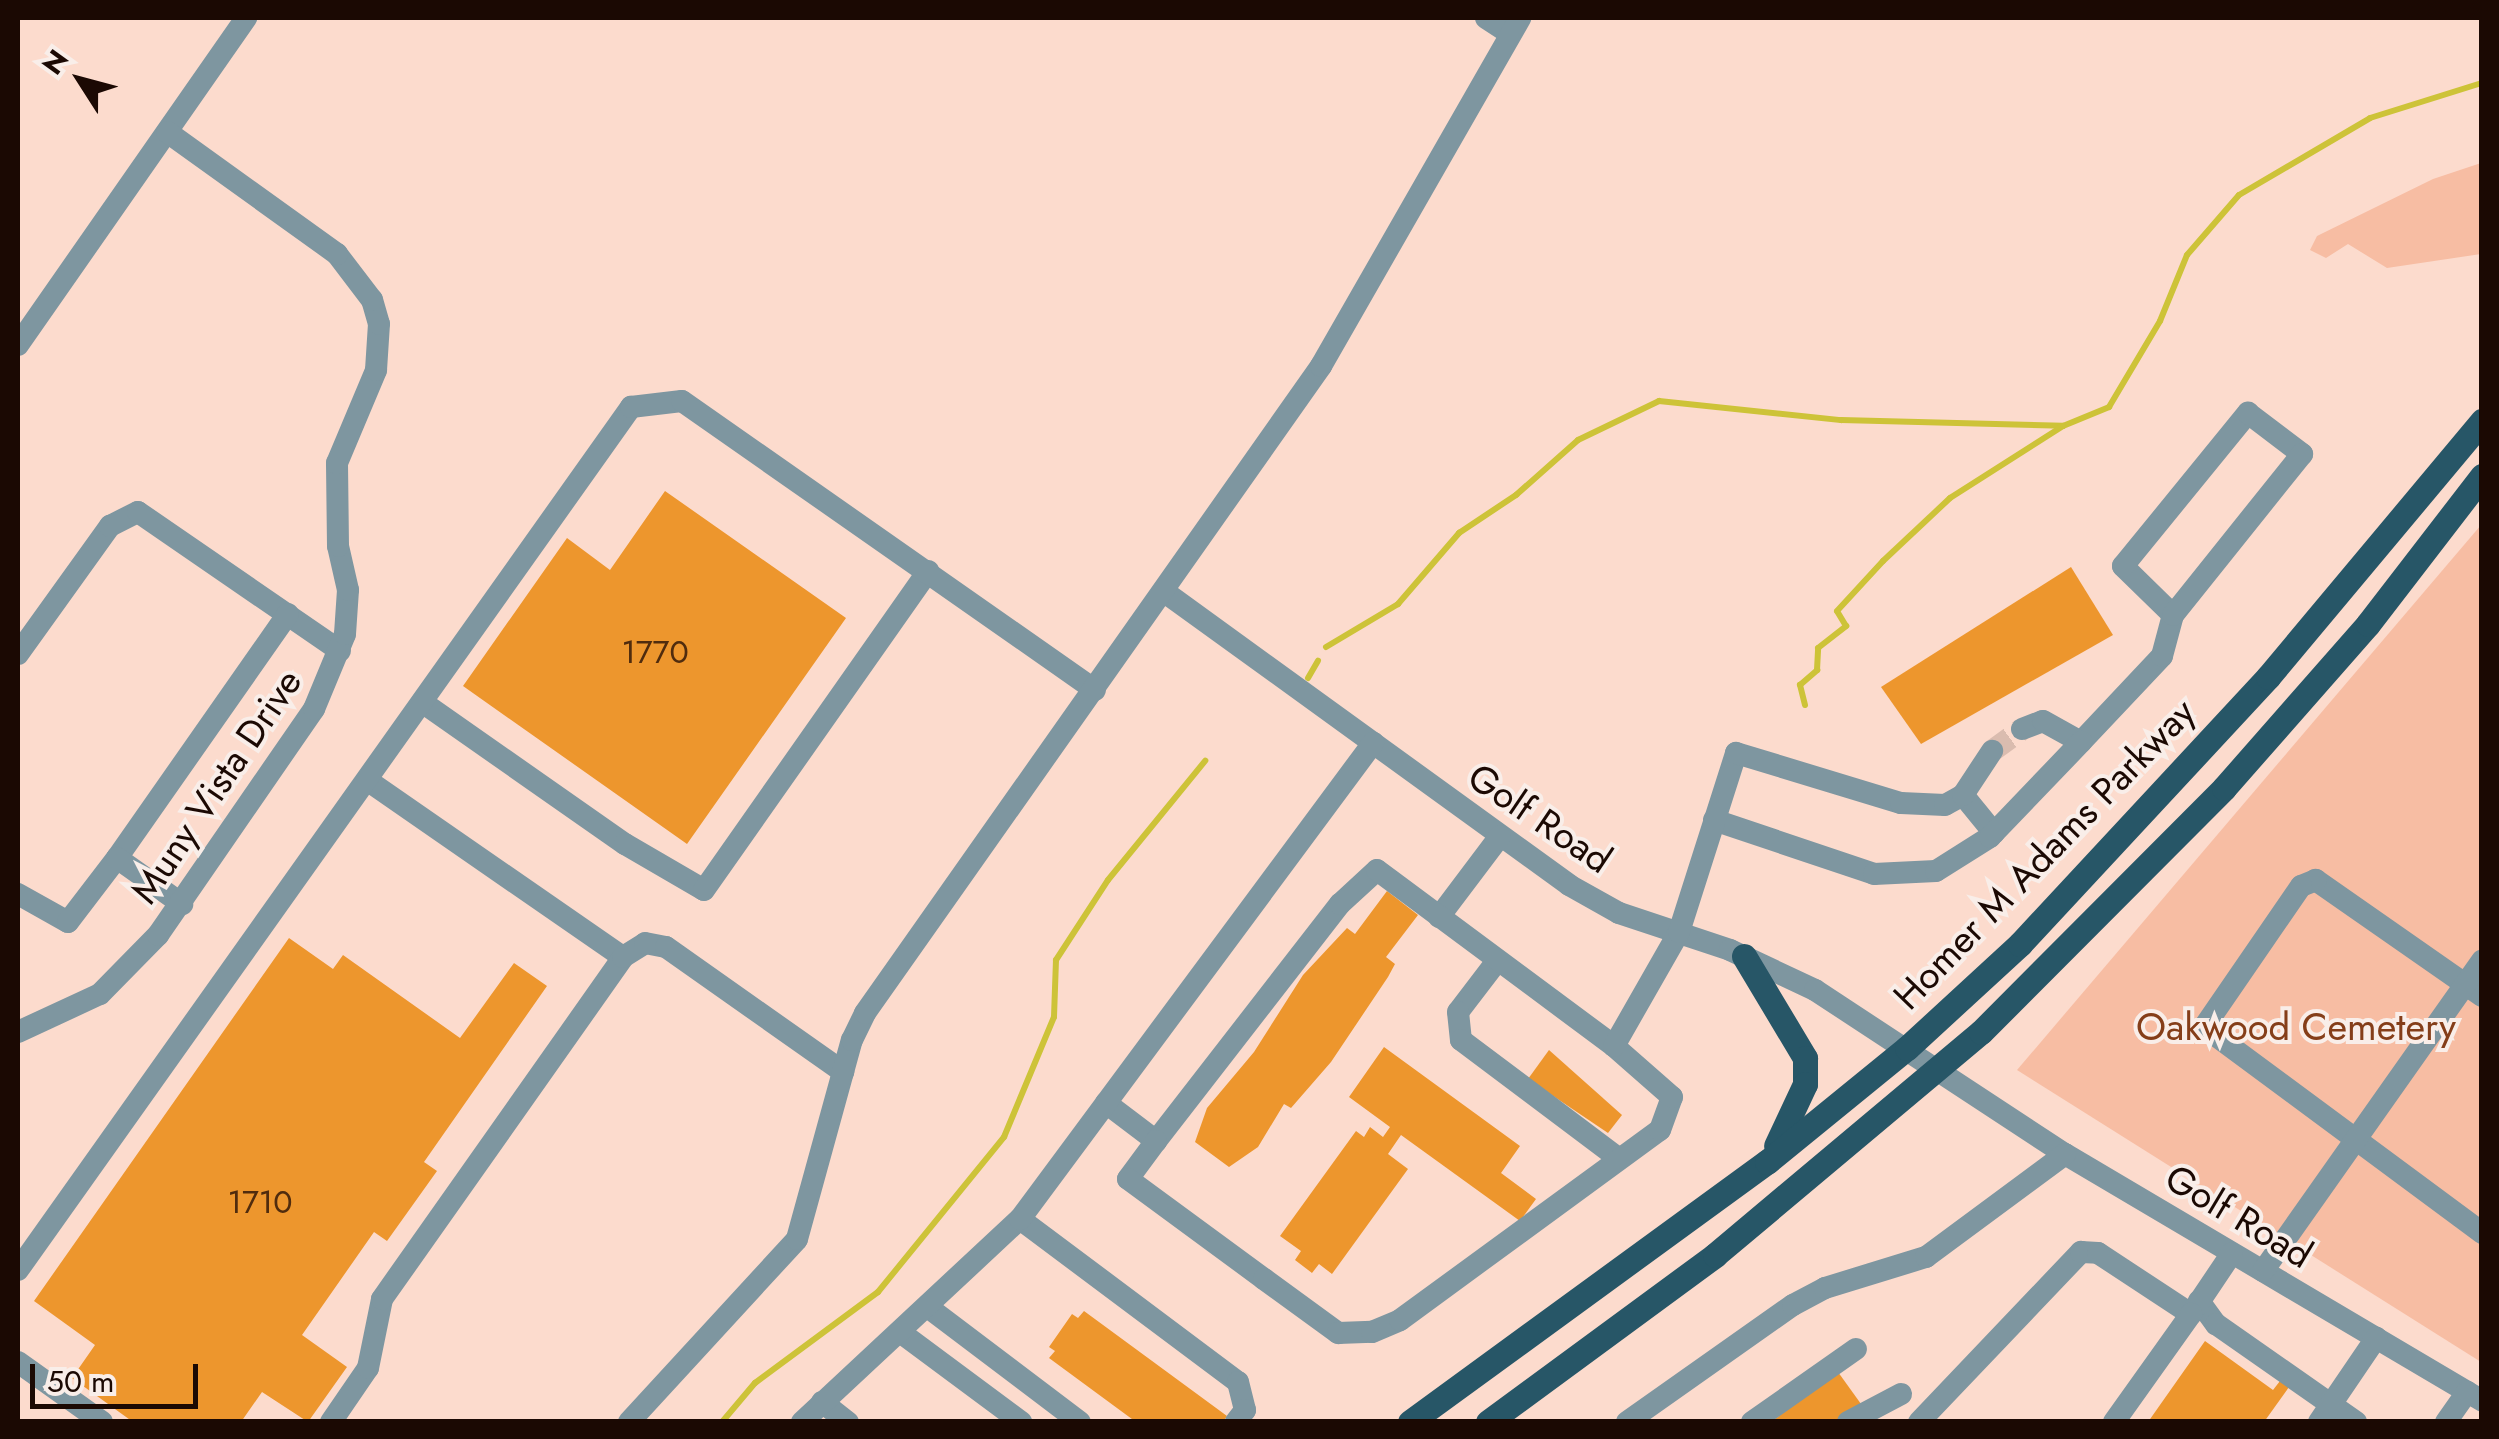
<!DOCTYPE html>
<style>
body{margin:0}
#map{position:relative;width:2499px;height:1439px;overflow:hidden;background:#fcdbcd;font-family:Jost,sans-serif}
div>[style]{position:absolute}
.green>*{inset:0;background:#f7bda3}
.stream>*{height:6px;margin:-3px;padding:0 3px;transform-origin:3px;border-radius:3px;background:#cdc338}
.building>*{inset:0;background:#ed962d}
.minor-tunnel>*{height:22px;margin-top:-11px;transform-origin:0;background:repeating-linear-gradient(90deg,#dabcaf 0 22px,transparent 0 33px)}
.minor>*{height:22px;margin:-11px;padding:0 11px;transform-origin:11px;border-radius:11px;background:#7e96a0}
.major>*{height:25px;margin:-12.5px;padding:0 12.5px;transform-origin:12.5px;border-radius:12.5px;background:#275667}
span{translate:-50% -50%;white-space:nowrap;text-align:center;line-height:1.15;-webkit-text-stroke:8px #f9eee9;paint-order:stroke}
.number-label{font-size:32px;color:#502c0e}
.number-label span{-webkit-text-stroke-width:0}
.street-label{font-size:38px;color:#1b0903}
.park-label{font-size:38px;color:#853e19}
.frame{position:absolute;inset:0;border:20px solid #1b0903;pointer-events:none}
.north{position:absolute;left:30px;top:30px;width:100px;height:100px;-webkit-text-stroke:8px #f9eee9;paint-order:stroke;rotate:306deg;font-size:28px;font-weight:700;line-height:40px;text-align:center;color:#1b0903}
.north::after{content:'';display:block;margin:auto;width:35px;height:45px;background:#1b0903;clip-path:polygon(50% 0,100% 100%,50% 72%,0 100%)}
.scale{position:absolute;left:30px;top:1364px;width:168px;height:45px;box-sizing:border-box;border:5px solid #1b0903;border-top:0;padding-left:12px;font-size:30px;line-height:35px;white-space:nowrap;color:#1b0903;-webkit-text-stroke:8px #f9eee9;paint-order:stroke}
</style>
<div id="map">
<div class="green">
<div style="clip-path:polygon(2481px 163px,2481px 254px,2387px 268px,2348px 244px,2326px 258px,2310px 250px,2317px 236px,2433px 179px)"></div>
<div style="clip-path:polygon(2481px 525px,2481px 1362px,2017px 1070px)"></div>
</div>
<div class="stream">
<div style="left:1326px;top:647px;width:84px;rotate:-30.8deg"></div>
<div style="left:1398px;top:604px;width:94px;rotate:-49.3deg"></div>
<div style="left:1459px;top:533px;width:69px;rotate:-33.7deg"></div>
<div style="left:1516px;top:495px;width:83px;rotate:-41.6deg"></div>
<div style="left:1578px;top:440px;width:90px;rotate:-25.7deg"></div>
<div style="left:1659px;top:401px;width:183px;rotate:6deg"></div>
<div style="left:1841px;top:420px;width:222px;rotate:1.5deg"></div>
<div style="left:2063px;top:426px;width:50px;rotate:-22.4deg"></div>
<div style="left:2109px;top:407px;width:100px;rotate:-59.3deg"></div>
<div style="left:2160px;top:321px;width:71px;rotate:-67.8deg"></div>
<div style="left:2187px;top:255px;width:79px;rotate:-49.1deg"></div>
<div style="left:2239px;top:195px;width:152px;rotate:-30.4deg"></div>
<div style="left:2370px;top:118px;width:117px;rotate:-17.4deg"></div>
<div style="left:1308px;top:678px;width:20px;rotate:-60deg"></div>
<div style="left:1805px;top:705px;width:21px;rotate:-104deg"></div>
<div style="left:1800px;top:685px;width:23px;rotate:-41deg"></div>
<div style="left:1817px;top:670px;width:22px;rotate:-87deg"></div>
<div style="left:1818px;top:648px;width:36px;rotate:-38deg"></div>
<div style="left:1846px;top:626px;width:17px;rotate:-121deg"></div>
<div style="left:1837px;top:611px;width:68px;rotate:-47.4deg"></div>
<div style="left:1883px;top:561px;width:92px;rotate:-43.2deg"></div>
<div style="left:1950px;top:498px;width:134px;rotate:-32.5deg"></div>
<div style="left:722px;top:1422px;width:51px;rotate:-49.8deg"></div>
<div style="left:755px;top:1383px;width:153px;rotate:-36.5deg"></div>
<div style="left:878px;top:1292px;width:200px;rotate:-50.9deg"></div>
<div style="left:1004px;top:1137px;width:130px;rotate:-67.4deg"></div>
<div style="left:1054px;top:1017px;width:57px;rotate:-88deg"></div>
<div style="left:1056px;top:960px;width:95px;rotate:-57deg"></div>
<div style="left:1108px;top:880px;width:154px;rotate:-50.8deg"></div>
</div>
<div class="building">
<div style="clip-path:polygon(665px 491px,846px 618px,687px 844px,463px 686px,567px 538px,610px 570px)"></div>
<div style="clip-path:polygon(2071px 567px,2113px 635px,1921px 744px,1881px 687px)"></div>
<div style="clip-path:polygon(1387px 891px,1418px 915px,1386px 957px,1395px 964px,1388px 977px,1331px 1062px,1291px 1108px,1284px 1104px,1258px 1147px,1229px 1167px,1195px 1142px,1207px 1108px,1254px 1052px,1303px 975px,1347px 928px,1355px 934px)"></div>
<div style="clip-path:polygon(289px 938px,333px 969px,343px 955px,460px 1038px,514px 963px,547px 986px,424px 1162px,437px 1171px,387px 1241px,374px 1232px,302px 1335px,347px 1367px,308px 1422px,262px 1392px,241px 1422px,133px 1422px,72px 1378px,95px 1345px,34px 1301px)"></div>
<div style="clip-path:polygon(1384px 1047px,1520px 1146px,1501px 1173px,1536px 1199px,1520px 1221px,1401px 1135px,1388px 1154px,1408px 1169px,1332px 1274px,1319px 1264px,1312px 1273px,1295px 1260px,1301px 1251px,1280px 1236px,1356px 1131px,1364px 1137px,1370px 1127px,1383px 1137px,1390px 1127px,1349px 1097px)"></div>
<div style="clip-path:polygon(1549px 1050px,1622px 1115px,1608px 1133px,1528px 1079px)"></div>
<div style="clip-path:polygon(1084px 1311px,1227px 1416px,1223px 1422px,1136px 1422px,1049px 1358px,1055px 1351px,1049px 1347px,1072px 1314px,1078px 1318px)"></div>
<div style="clip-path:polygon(2205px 1341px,2273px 1390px,2280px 1381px,2289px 1387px,2264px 1422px,2148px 1422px)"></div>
<div style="clip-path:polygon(1838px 1372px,1861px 1404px,1837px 1422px,1771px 1422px)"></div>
</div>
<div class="minor-tunnel">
<div style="left:1992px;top:751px;width:37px;rotate:-36deg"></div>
</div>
<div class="minor">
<div style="left:1486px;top:18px;width:27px;rotate:33deg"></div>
<div style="left:18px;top:345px;width:399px;rotate:-55.1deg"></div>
<div style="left:1166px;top:593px;width:498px;rotate:35.9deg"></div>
<div style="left:1569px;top:885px;width:57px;rotate:29.2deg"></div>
<div style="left:1619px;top:913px;width:117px;rotate:18.4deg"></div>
<div style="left:1730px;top:950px;width:94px;rotate:25.2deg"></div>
<div style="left:1815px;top:990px;width:299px;rotate:33.3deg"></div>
<div style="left:2065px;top:1154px;width:485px;rotate:30.6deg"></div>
<div style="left:18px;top:654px;width:158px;rotate:-54.3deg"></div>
<div style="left:110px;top:526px;width:31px;rotate:-27deg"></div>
<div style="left:138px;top:512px;width:245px;rotate:34.5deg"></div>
<div style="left:422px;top:702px;width:248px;rotate:35deg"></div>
<div style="left:625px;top:844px;width:91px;rotate:30.2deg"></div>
<div style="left:704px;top:890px;width:390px;rotate:-54.9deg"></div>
<div style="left:2022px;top:729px;width:22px;rotate:-21deg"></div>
<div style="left:2043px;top:721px;width:43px;rotate:28.9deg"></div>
<div style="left:2081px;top:742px;width:118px;rotate:-46.7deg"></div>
<div style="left:2162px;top:656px;width:42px;rotate:-75deg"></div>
<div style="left:2173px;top:615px;width:70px;rotate:-135.6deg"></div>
<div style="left:2123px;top:566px;width:198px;rotate:-50.8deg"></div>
<div style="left:2248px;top:413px;width:68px;rotate:37.2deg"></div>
<div style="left:2302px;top:454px;width:206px;rotate:128.7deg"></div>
<div style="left:367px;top:780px;width:311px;rotate:34.7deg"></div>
<div style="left:1963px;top:795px;width:49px;rotate:50.8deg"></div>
<div style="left:1714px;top:820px;width:169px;rotate:18.6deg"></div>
<div style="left:1874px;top:874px;width:62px;rotate:-2.8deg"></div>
<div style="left:1936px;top:871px;width:64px;rotate:-32.2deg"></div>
<div style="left:1990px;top:837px;width:132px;rotate:-46.2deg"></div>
<div style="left:117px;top:858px;width:298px;rotate:-55deg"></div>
<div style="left:18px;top:894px;width:57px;rotate:29.2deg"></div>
<div style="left:68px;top:922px;width:81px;rotate:-52.6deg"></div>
<div style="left:117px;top:858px;width:80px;rotate:35.3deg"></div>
<div style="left:1439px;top:917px;width:101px;rotate:-53deg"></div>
<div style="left:1497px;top:961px;width:64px;rotate:127.4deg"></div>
<div style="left:1458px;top:1012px;width:28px;rotate:84deg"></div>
<div style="left:1461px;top:1040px;width:196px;rotate:36.9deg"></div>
<div style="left:2482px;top:996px;width:203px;rotate:-145.1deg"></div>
<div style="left:2316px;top:880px;width:16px;rotate:158deg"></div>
<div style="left:2301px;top:886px;width:171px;rotate:124.5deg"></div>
<div style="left:2204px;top:1027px;width:346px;rotate:36.5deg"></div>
<div style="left:18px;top:1032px;width:90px;rotate:-24.9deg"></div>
<div style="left:100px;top:994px;width:83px;rotate:-45.5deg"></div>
<div style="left:158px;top:935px;width:275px;rotate:-55.4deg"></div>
<div style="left:314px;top:709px;width:81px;rotate:-67.5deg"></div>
<div style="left:345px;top:634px;width:44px;rotate:-86.1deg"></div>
<div style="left:348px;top:590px;width:45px;rotate:-102.8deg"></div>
<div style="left:338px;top:546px;width:83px;rotate:-90.7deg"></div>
<div style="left:337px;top:463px;width:101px;rotate:-67.2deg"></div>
<div style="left:376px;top:370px;width:46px;rotate:-86.3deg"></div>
<div style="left:379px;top:324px;width:25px;rotate:-106deg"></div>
<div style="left:372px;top:300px;width:58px;rotate:-127.3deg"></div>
<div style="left:337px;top:254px;width:209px;rotate:-144.3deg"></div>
<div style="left:1106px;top:1103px;width:63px;rotate:37.2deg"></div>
<div style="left:1156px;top:1141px;width:300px;rotate:-52.2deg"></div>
<div style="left:1340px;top:904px;width:50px;rotate:-42.6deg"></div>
<div style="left:1377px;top:870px;width:295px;rotate:36.6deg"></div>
<div style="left:1156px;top:1141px;width:47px;rotate:126.4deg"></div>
<div style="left:1128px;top:1179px;width:169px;rotate:36.3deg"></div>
<div style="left:1264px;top:1279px;width:92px;rotate:36.1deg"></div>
<div style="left:1338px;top:1333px;width:34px;rotate:-2deg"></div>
<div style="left:1372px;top:1332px;width:30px;rotate:-23deg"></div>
<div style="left:1400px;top:1320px;width:322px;rotate:-36.2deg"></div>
<div style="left:1660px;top:1130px;width:35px;rotate:-70deg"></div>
<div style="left:1672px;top:1097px;width:77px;rotate:-138.7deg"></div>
<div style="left:1614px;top:1046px;width:131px;rotate:-60.3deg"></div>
<div style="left:1679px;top:932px;width:188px;rotate:-72.3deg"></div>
<div style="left:1736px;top:753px;width:172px;rotate:16.9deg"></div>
<div style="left:1901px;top:803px;width:44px;rotate:2.6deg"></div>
<div style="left:1945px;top:805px;width:21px;rotate:-29deg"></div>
<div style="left:1963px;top:795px;width:53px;rotate:-56.6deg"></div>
<div style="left:1020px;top:1219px;width:272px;rotate:36.8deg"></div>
<div style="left:1238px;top:1382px;width:29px;rotate:76deg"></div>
<div style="left:1245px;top:1410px;width:15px;rotate:127deg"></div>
<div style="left:18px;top:1270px;width:1059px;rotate:-54.61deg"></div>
<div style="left:631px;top:407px;width:51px;rotate:-6.7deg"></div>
<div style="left:682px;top:401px;width:504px;rotate:34.98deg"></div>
<div style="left:2263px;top:1271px;width:380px;rotate:-54.8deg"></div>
<div style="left:2199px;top:1301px;width:29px;rotate:54deg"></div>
<div style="left:2216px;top:1324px;width:171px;rotate:35deg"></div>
<div style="left:929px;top:1308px;width:189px;rotate:37.1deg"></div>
<div style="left:900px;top:1332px;width:151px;rotate:36.6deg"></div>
<div style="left:18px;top:1362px;width:103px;rotate:35.5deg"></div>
<div style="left:822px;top:1402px;width:33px;rotate:38deg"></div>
<div style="left:331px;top:1422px;width:65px;rotate:-55.6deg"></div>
<div style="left:368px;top:1368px;width:70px;rotate:-78.5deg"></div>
<div style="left:382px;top:1299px;width:418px;rotate:-54.8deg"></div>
<div style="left:623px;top:957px;width:26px;rotate:-32deg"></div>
<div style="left:645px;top:943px;width:21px;rotate:11deg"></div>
<div style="left:666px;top:947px;width:217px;rotate:35.2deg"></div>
<div style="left:629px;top:1422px;width:248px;rotate:-47.4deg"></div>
<div style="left:797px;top:1239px;width:206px;rotate:-74.6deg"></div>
<div style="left:852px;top:1040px;width:30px;rotate:-64deg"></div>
<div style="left:865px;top:1013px;width:792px;rotate:-54.82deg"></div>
<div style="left:1321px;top:366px;width:401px;rotate:-60.2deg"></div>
<div style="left:802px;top:1422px;width:298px;rotate:-43deg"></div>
<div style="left:1020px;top:1219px;width:593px;rotate:-53.44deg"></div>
<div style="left:1627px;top:1422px;width:203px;rotate:-35.2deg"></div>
<div style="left:1793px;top:1305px;width:36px;rotate:-28deg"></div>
<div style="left:1825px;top:1288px;width:106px;rotate:-17.1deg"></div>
<div style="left:1926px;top:1257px;width:173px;rotate:-36.5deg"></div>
<div style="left:1752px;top:1422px;width:127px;rotate:-35.1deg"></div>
<div style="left:1848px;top:1422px;width:60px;rotate:-27.8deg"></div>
<div style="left:1919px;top:1422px;width:235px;rotate:-46.4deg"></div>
<div style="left:2081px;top:1252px;width:17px;rotate:3deg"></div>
<div style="left:2098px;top:1253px;width:111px;rotate:33.3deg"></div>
<div style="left:2191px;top:1314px;width:73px;rotate:-56.1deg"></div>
<div style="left:2114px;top:1422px;width:133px;rotate:-54.5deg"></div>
<div style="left:2319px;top:1422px;width:102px;rotate:-55.8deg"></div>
<div style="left:2446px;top:1422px;width:37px;rotate:-55deg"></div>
</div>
<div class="major">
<div style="left:1744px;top:956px;width:119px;rotate:59.1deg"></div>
<div style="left:1805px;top:1058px;width:26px;rotate:90deg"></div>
<div style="left:1805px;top:1084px;width:68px;rotate:115.1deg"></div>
<div style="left:1410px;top:1422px;width:442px;rotate:-36.1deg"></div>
<div style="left:1767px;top:1162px;width:181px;rotate:-39.2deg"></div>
<div style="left:1907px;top:1048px;width:154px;rotate:-42.6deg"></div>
<div style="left:2020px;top:944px;width:364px;rotate:-47.1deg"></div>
<div style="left:2268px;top:677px;width:334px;rotate:-50.1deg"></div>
<div style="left:1488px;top:1422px;width:282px;rotate:-36.3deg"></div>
<div style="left:1715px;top:1255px;width:347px;rotate:-40deg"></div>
<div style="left:1981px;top:1032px;width:344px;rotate:-45.1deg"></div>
<div style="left:2224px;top:788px;width:218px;rotate:-48.7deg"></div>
<div style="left:2368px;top:624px;width:187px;rotate:-52.4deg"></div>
</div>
<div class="number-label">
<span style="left:655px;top:652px">1770</span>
<span style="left:260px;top:1202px">1710</span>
</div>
<div class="street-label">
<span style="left:216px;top:786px;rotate:-56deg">Muny Vista Drive</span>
<span style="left:1540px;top:818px;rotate:34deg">Golf Road</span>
<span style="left:2044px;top:854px;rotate:-46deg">Homer M Adams Parkway</span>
<span style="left:2239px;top:1216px;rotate:31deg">Golf Road</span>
</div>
<div class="park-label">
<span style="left:2296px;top:1027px">Oakwood Cemetery</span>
</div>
<div class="frame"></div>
<div class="north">N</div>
<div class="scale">50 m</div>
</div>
